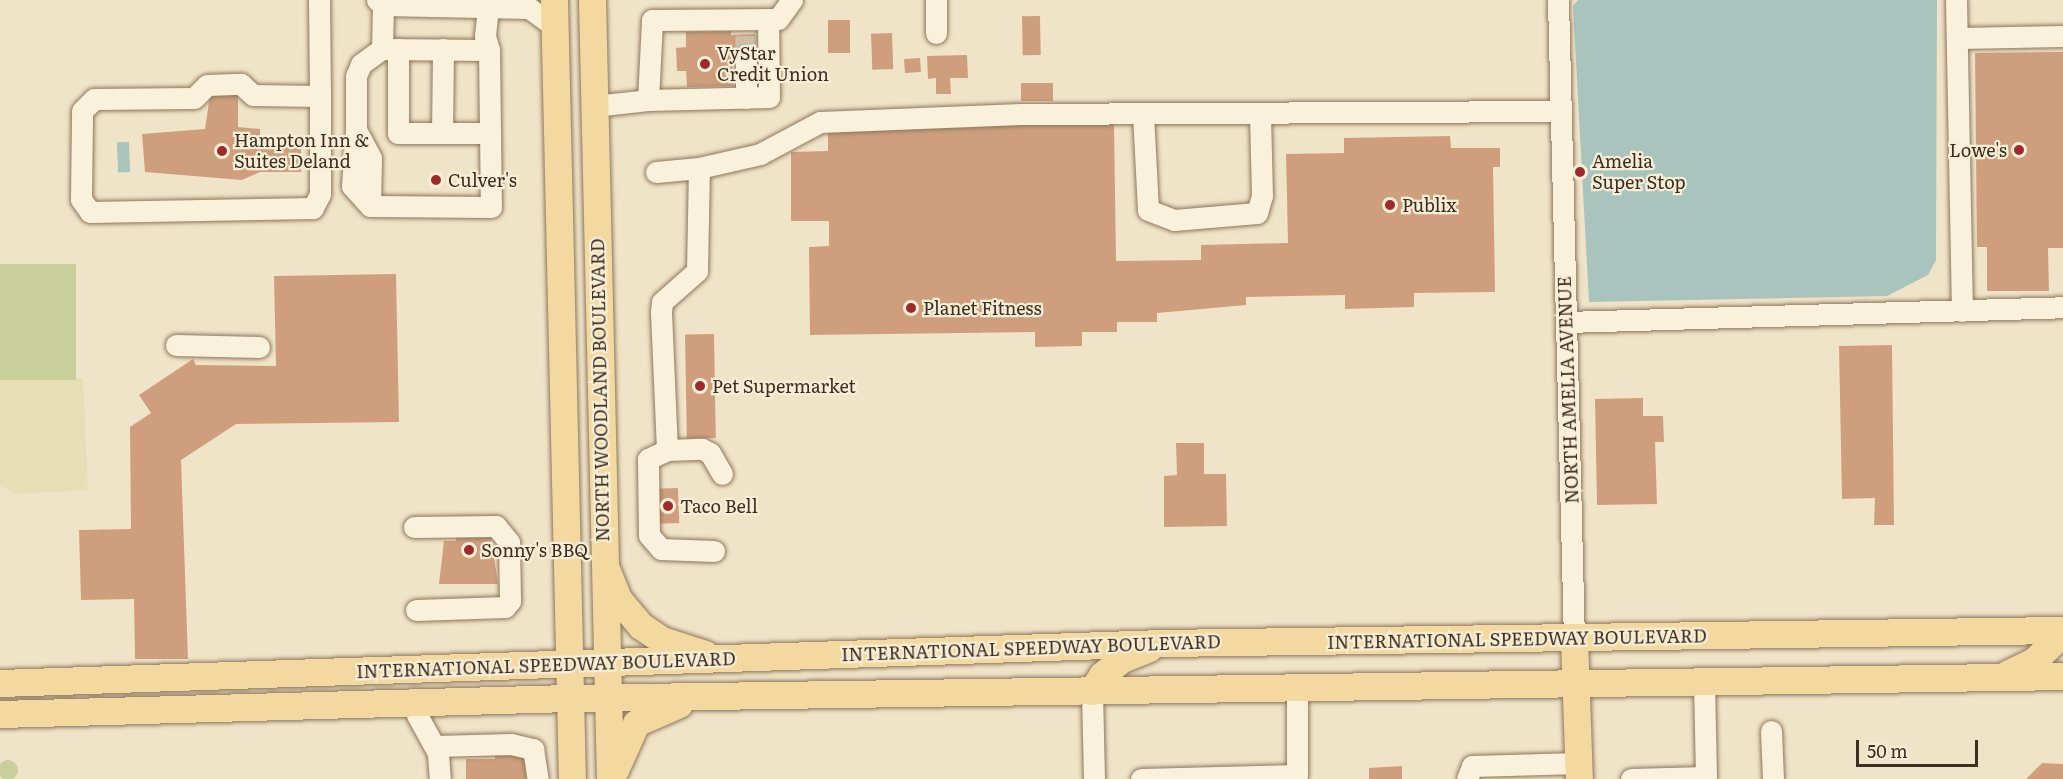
<!DOCTYPE html>
<style>
body{margin:0}
#map{position:relative;width:2063px;height:779px;overflow:hidden;background:#f0e4c8;font-family:Literata,serif}
div>[style]{position:absolute}
.farmland>*{inset:0;background:#e6deb5}
.green>*{inset:0;background:#c9cf9b;transform-origin:0 0}
.round{border-radius:50%}
.water>*{inset:0;background:#a9c4bc;transform-origin:0 0}
.building>*{inset:0;background:#cf9f7d;transform-origin:0 0}
.minor-tunnel>*{height:21px;margin-top:-10.5px;transform-origin:0;background:repeating-linear-gradient(90deg,#ccc0a6 0 21px,transparent 0 31px)}
.roads{filter:drop-shadow(0 0 2px #8d765c) drop-shadow(0 0 2px #8d765c)}
.minor>*{height:21px;margin:-10.5px;padding:0 10.5px;transform-origin:10.5px;border-radius:10.5px;background:#faf1dc}
.major>*{height:27px;margin:-13.5px;padding:0 13.5px;transform-origin:13.5px;border-radius:13.5px;background:#f3d9a0}
.dots>*{width:16px;height:16px;translate:-50% -50%;box-sizing:border-box;border:3px solid #f7eed8;border-radius:50%}
span{translate:-50% -50%;white-space:nowrap;text-align:center;line-height:1.15;-webkit-text-stroke:4.5px #f7eed8;paint-order:stroke}
.poi-label{font-size:18px;color:#3d2e20}
.left{translate:0 -50%;text-align:left}
.right{translate:-100% -50%;text-align:right}
.street-label{font-size:18px;color:#3d2e20}
.scale{position:absolute;left:1856px;top:740px;width:122px;height:27px;box-sizing:border-box;border:3px solid #3d2e20;border-top:0;padding-left:8px;font-size:18px;line-height:21px;white-space:nowrap;color:#3d2e20;-webkit-text-stroke:4px #f7eed8;paint-order:stroke}
</style>
<div id="map">
<div class="farmland">
<div style="clip-path:polygon(83px 378px,88px 490px,18px 494px,0 486px,0 380px)"></div>
</div>
<div class="green">
<div style="left:0;top:264px;width:76px;height:116px"></div>
<div class="round" style="left:-2px;top:760px;width:20px;height:20px"></div>
</div>
<div class="water">
<div style="clip-path:polygon(1578px 0,1937px 0,1936px 260px,1928px 275px,1887px 296px,1589px 302px,1573px 6px)"></div>
<div style="left:129px;top:142px;width:30px;height:12px;rotate:88deg"></div>
</div>
<div class="building">
<div style="left:1040px;top:16px;width:39px;height:18px;rotate:89deg"></div>
<div style="left:828px;top:20px;width:22px;height:33px"></div>
<div style="clip-path:polygon(731px 31px,731px 35px,755px 34px,756px 57px,732px 58px,733px 86px,687px 87px,686px 71px,677px 71px,676px 48px,686px 47px,686px 32px)"></div>
<div style="left:892px;top:33px;width:36px;height:21px;rotate:88deg"></div>
<div style="clip-path:polygon(2063px 52px,2063px 248px,2048px 248px,2049px 291px,1987px 291px,1987px 247px,1977px 247px,1975px 53px)"></div>
<div style="clip-path:polygon(967px 55px,968px 78px,950px 78px,951px 94px,936px 94px,936px 78px,928px 79px,927px 56px)"></div>
<div style="left:920px;top:58px;width:14px;height:16px;rotate:86deg"></div>
<div style="left:1021px;top:83px;width:32px;height:18px"></div>
<div style="clip-path:polygon(210px 95px,238px 95px,238px 127px,260px 129px,260px 136px,301px 136px,301px 172px,260px 172px,242px 180px,145px 172px,142px 134px,205px 129px)"></div>
<div style="clip-path:polygon(1114px 124px,1116px 261px,1201px 260px,1201px 245px,1288px 243px,1286px 154px,1344px 153px,1344px 138px,1450px 136px,1451px 148px,1500px 148px,1500px 167px,1493px 167px,1495px 292px,1414px 293px,1414px 307px,1345px 309px,1345px 295px,1246px 297px,1246px 305px,1157px 313px,1157px 322px,1117px 322px,1117px 332px,1082px 332px,1082px 346px,1035px 347px,1035px 332px,810px 335px,809px 247px,829px 246px,829px 221px,791px 221px,791px 152px,828px 151px,828px 128px)"></div>
<div style="clip-path:polygon(396px 274px,399px 422px,236px 424px,181px 460px,188px 659px,135px 659px,134px 599px,81px 600px,79px 530px,131px 529px,130px 427px,151px 413px,139px 395px,193px 359px,196px 365px,276px 366px,274px 276px)"></div>
<div style="left:714px;top:334px;width:104px;height:29px;rotate:89deg"></div>
<div style="clip-path:polygon(1892px 345px,1894px 525px,1874px 525px,1875px 498px,1842px 499px,1839px 346px)"></div>
<div style="clip-path:polygon(1643px 398px,1643px 416px,1663px 416px,1664px 442px,1655px 442px,1657px 504px,1597px 505px,1595px 399px)"></div>
<div style="clip-path:polygon(1176px 443px,1204px 443px,1204px 474px,1226px 474px,1227px 526px,1164px 527px,1164px 476px,1177px 475px)"></div>
<div style="left:678px;top:488px;width:35px;height:22px;rotate:88deg"></div>
<div style="clip-path:polygon(490px 531px,498px 584px,439px 584px,444px 541px,456px 541px,456px 532px)"></div>
<div style="clip-path:polygon(495px 755px,525px 757px,526px 779px,466px 779px,466px 759px,495px 759px)"></div>
<div style="clip-path:polygon(2042px 763px,2063px 764px,2063px 779px,2026px 779px)"></div>
<div style="clip-path:polygon(1402px 766px,1402px 779px,1369px 779px,1369px 768px)"></div>
</div>
<div class="minor-tunnel">
<div style="left:746px;top:35px;width:23px;rotate:90deg"></div>
</div>
<div class="roads">
<div class="minor">
<div style="left:319px;top:0;width:96px;rotate:89.4deg"></div>
<div style="left:320px;top:96px;width:98px;rotate:90deg"></div>
<div style="left:320px;top:194px;width:16px;rotate:117deg"></div>
<div style="left:313px;top:208px;width:223px;rotate:179deg"></div>
<div style="left:90px;top:212px;width:16px;rotate:-125deg"></div>
<div style="left:81px;top:199px;width:88px;rotate:-89.3deg"></div>
<div style="left:82px;top:111px;width:17px;rotate:-45deg"></div>
<div style="left:94px;top:99px;width:100px;rotate:-0.6deg"></div>
<div style="left:194px;top:98px;width:18px;rotate:-45deg"></div>
<div style="left:207px;top:85px;width:34px;rotate:-2deg"></div>
<div style="left:241px;top:84px;width:16px;rotate:43deg"></div>
<div style="left:253px;top:95px;width:67px;rotate:0.9deg"></div>
<div style="left:377px;top:0;width:8px;rotate:40deg"></div>
<div style="left:383px;top:5px;width:146px;rotate:1.2deg"></div>
<div style="left:529px;top:8px;width:32px;rotate:36deg"></div>
<div style="left:936px;top:0;width:33px;rotate:90deg"></div>
<div style="left:1558px;top:0;width:639px;rotate:88.57deg"></div>
<div style="left:1956px;top:0;width:311px;rotate:88.9deg"></div>
<div style="left:488px;top:7px;width:29px;rotate:96deg"></div>
<div style="left:485px;top:36px;width:15px;rotate:74deg"></div>
<div style="left:489px;top:50px;width:157px;rotate:89.3deg"></div>
<div style="left:491px;top:207px;width:121px;rotate:-179.5deg"></div>
<div style="left:370px;top:206px;width:48px;rotate:-88.8deg"></div>
<div style="left:371px;top:158px;width:32px;rotate:-118deg"></div>
<div style="left:356px;top:130px;width:54px;rotate:-90deg"></div>
<div style="left:356px;top:76px;width:13px;rotate:-67deg"></div>
<div style="left:361px;top:64px;width:26px;rotate:-36deg"></div>
<div style="left:382px;top:49px;width:107px;rotate:0.5deg"></div>
<div style="left:1958px;top:38px;width:105px;rotate:-1.1deg"></div>
<div style="left:382px;top:49px;width:44px;rotate:-88.7deg"></div>
<div style="left:398px;top:49px;width:84px;rotate:90deg"></div>
<div style="left:398px;top:133px;width:92px"></div>
<div style="left:746px;top:58px;width:40px;rotate:90deg"></div>
<div style="left:648px;top:100px;width:121px;rotate:-1.4deg"></div>
<div style="left:769px;top:97px;width:78px;rotate:-90.7deg"></div>
<div style="left:594px;top:106px;width:54px;rotate:-6.3deg"></div>
<div style="left:648px;top:100px;width:80px;rotate:-87.1deg"></div>
<div style="left:652px;top:20px;width:126px;rotate:-0.5deg"></div>
<div style="left:778px;top:19px;width:24px;rotate:-54deg"></div>
<div style="left:1143px;top:114px;width:96px;rotate:87deg"></div>
<div style="left:1148px;top:210px;width:28px;rotate:21deg"></div>
<div style="left:1174px;top:220px;width:83px;rotate:-4.8deg"></div>
<div style="left:1257px;top:213px;width:18px;rotate:-74deg"></div>
<div style="left:1262px;top:196px;width:83px;rotate:-91.4deg"></div>
<div style="left:356px;top:130px;width:56px;rotate:94.1deg"></div>
<div style="left:352px;top:186px;width:27px;rotate:48deg"></div>
<div style="left:442px;top:133px;width:84px;rotate:-89.3deg"></div>
<div style="left:656px;top:172px;width:43px;rotate:-5.3deg"></div>
<div style="left:1566px;top:322px;width:497px;rotate:-1.7deg"></div>
<div style="left:176px;top:345px;width:83px;rotate:1.4deg"></div>
<div style="left:667px;top:450px;width:138px;rotate:-92.5deg"></div>
<div style="left:661px;top:312px;width:10px;rotate:-84deg"></div>
<div style="left:662px;top:302px;width:47px;rotate:-41.5deg"></div>
<div style="left:697px;top:271px;width:103px;rotate:-88.9deg"></div>
<div style="left:699px;top:168px;width:63px;rotate:-12.9deg"></div>
<div style="left:760px;top:154px;width:68px;rotate:-28.1deg"></div>
<div style="left:820px;top:122px;width:201px;rotate:-2.3deg"></div>
<div style="left:1021px;top:114px;width:539px;rotate:-0.32deg"></div>
<div style="left:414px;top:527px;width:82px;rotate:-0.7deg"></div>
<div style="left:496px;top:526px;width:21px;rotate:51deg"></div>
<div style="left:509px;top:542px;width:59px;rotate:89deg"></div>
<div style="left:510px;top:601px;width:8px;rotate:130deg"></div>
<div style="left:505px;top:607px;width:89px;rotate:178.1deg"></div>
<div style="left:714px;top:551px;width:53px;rotate:-177.8deg"></div>
<div style="left:661px;top:549px;width:18px;rotate:-131deg"></div>
<div style="left:649px;top:535px;width:76px;rotate:-90.8deg"></div>
<div style="left:648px;top:459px;width:21px;rotate:-25deg"></div>
<div style="left:667px;top:450px;width:35px;rotate:-2deg"></div>
<div style="left:702px;top:449px;width:9px;rotate:27deg"></div>
<div style="left:710px;top:453px;width:24px;rotate:60deg"></div>
<div style="left:1092px;top:691px;width:88px;rotate:88.7deg"></div>
<div style="left:417px;top:715px;width:43px;rotate:61.1deg"></div>
<div style="left:438px;top:753px;width:26px;rotate:86deg"></div>
<div style="left:1771px;top:731px;width:48px;rotate:87.6deg"></div>
<div style="left:435px;top:746px;width:76px;rotate:-1.5deg"></div>
<div style="left:511px;top:744px;width:23px;rotate:13deg"></div>
<div style="left:533px;top:749px;width:30px;rotate:81deg"></div>
<div style="left:1141px;top:779px;width:156px;rotate:-1.5deg"></div>
<div style="left:1297px;top:775px;width:87px;rotate:-90deg"></div>
<div style="left:1467px;top:779px;width:14px;rotate:-69deg"></div>
<div style="left:1472px;top:766px;width:106px;rotate:-1.6deg"></div>
<div style="left:1631px;top:779px;width:75px;rotate:-1.5deg"></div>
<div style="left:1706px;top:777px;width:96px;rotate:-91.2deg"></div>
</div>
<div class="major">
<div style="left:554px;top:0;width:779px;rotate:88.68deg"></div>
<div style="left:592px;top:0;width:779px;rotate:88.68deg"></div>
<div style="left:607px;top:571px;width:31px;rotate:68deg"></div>
<div style="left:619px;top:600px;width:34px;rotate:50deg"></div>
<div style="left:641px;top:626px;width:25px;rotate:34deg"></div>
<div style="left:662px;top:640px;width:45px;rotate:18deg"></div>
<div style="left:1574px;top:639px;width:140px;rotate:88deg"></div>
<div style="left:2007px;top:674px;width:30px;rotate:-26deg"></div>
<div style="left:2034px;top:661px;width:41px;rotate:-45deg"></div>
<div style="left:0;top:683px;width:1164px;rotate:-1.97deg"></div>
<div style="left:1163px;top:643px;width:900px;rotate:-0.83deg"></div>
<div style="left:1092px;top:691px;width:19px;rotate:-58deg"></div>
<div style="left:1102px;top:675px;width:26px;rotate:-39deg"></div>
<div style="left:1122px;top:659px;width:29px;rotate:-22deg"></div>
<div style="left:0;top:714px;width:569px;rotate:-1.61deg"></div>
<div style="left:569px;top:698px;width:1494px;rotate:-0.84deg"></div>
<div style="left:615px;top:770px;width:51px;rotate:-65.9deg"></div>
<div style="left:636px;top:723px;width:47px;rotate:-23.8deg"></div>
</div>
</div>
<div class="dots">
<div style="left:705px;top:64px;background:#9e2a2b"></div>
<div style="left:2019px;top:150px;background:#9e2a2b"></div>
<div style="left:222px;top:151px;background:#9e2a2b"></div>
<div style="left:1580px;top:172px;background:#9e2a2b"></div>
<div style="left:436px;top:180px;background:#9e2a2b"></div>
<div style="left:1390px;top:205px;background:#9e2a2b"></div>
<div style="left:911px;top:308px;background:#9e2a2b"></div>
<div style="left:700px;top:386px;background:#9e2a2b"></div>
<div style="left:668px;top:506px;background:#9e2a2b"></div>
<div style="left:469px;top:550px;background:#9e2a2b"></div>
</div>
<div class="poi-label">
<span class="left" style="left:717px;top:64px">VyStar<br>Credit Union</span>
<span class="left" style="left:234px;top:151px">Hampton Inn &amp;<br>Suites Deland</span>
<span class="right" style="left:2007px;top:150px">Lowe's</span>
<span class="left" style="left:1592px;top:172px">Amelia<br>Super Stop</span>
<span class="left" style="left:448px;top:180px">Culver's</span>
<span class="left" style="left:1402px;top:205px">Publix</span>
<span class="left" style="left:923px;top:308px">Planet Fitness</span>
<span class="left" style="left:712px;top:386px">Pet Supermarket</span>
<span class="left" style="left:680px;top:506px">Taco Bell</span>
<span class="left" style="left:481px;top:550px">Sonny's BBQ</span>
</div>
<div class="street-label">
<span style="left:600px;top:390px;rotate:-91deg">NORTH WOODLAND BOULEVARD</span>
<span style="left:1568px;top:390px;rotate:-92deg">NORTH AMELIA AVENUE</span>
<span style="left:1517px;top:639px;rotate:-1deg">INTERNATIONAL SPEEDWAY BOULEVARD</span>
<span style="left:1031px;top:648px;rotate:-2deg">INTERNATIONAL SPEEDWAY BOULEVARD</span>
<span style="left:546px;top:665px;rotate:-2deg">INTERNATIONAL SPEEDWAY BOULEVARD</span>
</div>
<div class="scale">50 m</div>
</div>
